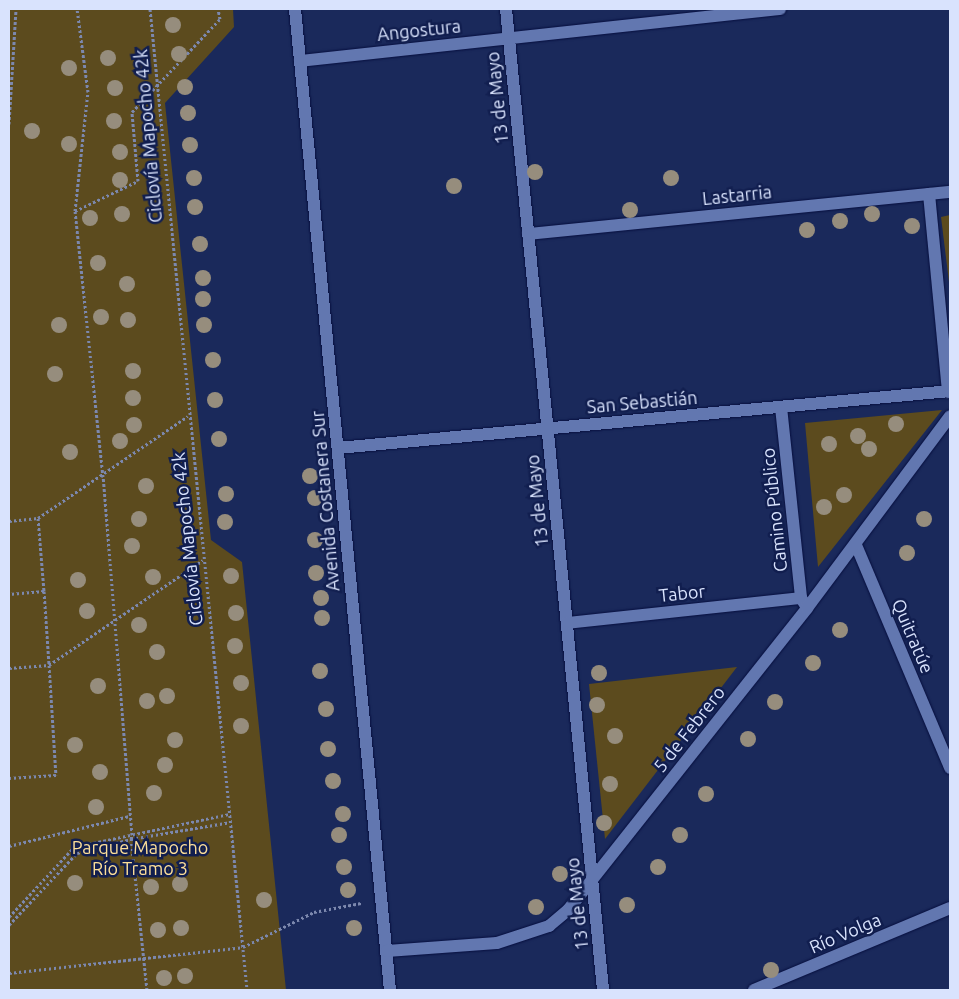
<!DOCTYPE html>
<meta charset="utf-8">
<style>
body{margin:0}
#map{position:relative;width:959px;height:999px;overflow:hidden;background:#1a295b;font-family:Ubuntu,sans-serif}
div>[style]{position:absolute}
.green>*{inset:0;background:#5c4b1e}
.path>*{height:3px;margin-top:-1.5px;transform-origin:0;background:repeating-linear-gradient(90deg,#7c88ae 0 2.5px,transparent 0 5px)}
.roads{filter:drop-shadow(0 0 1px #060e3e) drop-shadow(0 0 1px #060e3e)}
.street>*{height:12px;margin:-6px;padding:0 6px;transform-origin:6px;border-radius:6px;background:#6277b0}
.secondary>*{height:12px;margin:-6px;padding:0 6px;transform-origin:6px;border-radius:6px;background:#6277b0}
.trees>*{width:16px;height:16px;margin:-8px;border-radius:50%;background:#968d7d}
span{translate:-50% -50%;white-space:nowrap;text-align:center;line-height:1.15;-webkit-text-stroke:5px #111e4f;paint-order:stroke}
.street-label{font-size:18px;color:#d9e3fd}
.park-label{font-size:18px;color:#fcde98}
.frame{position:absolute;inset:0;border:10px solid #d9e3fd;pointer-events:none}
</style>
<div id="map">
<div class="green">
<div style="clip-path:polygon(9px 9px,233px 9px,234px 27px,165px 103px,211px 540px,242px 562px,286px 990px,9px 990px)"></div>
<div style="clip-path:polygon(950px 215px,950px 290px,941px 217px)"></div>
<div style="clip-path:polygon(942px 410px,818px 567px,805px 423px)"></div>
<div style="clip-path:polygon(737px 667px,605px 839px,589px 684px)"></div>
</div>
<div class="path">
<div style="left:150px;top:9px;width:986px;rotate:84.35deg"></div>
<div style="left:9px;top:124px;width:115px;rotate:-86.5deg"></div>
<div style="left:75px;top:211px;width:70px;rotate:-25.5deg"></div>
<div style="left:138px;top:181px;width:69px;rotate:-95deg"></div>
<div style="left:132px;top:112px;width:128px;rotate:-46.6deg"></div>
<div style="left:220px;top:19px;width:10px;rotate:-101deg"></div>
<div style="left:38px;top:518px;width:181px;rotate:-34.2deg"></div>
<div style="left:9px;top:521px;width:29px;rotate:-6deg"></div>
<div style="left:38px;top:518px;width:73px;rotate:85.3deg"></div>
<div style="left:44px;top:591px;width:35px;rotate:175deg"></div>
<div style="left:44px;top:591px;width:74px;rotate:86.1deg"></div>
<div style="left:49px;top:665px;width:186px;rotate:-34.3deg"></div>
<div style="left:9px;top:668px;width:40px;rotate:-4.3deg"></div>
<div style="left:49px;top:665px;width:110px;rotate:86.4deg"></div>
<div style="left:56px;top:775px;width:47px;rotate:176.3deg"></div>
<div style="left:9px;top:846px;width:124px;rotate:-14deg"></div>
<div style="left:9px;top:917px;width:96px;rotate:-47.1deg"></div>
<div style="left:74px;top:847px;width:158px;rotate:-12deg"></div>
<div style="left:9px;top:925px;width:99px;rotate:-46.6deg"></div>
<div style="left:77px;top:853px;width:56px;rotate:-14.5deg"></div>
<div style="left:131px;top:839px;width:4px;rotate:-76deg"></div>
<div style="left:132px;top:835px;width:359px;rotate:-94.6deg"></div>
<div style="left:103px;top:477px;width:267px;rotate:-96deg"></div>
<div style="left:75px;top:211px;width:120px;rotate:-83.8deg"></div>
<div style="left:88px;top:92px;width:84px;rotate:-97.5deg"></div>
<div style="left:9px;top:973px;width:235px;rotate:-6.3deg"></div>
<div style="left:243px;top:947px;width:79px;rotate:-26.2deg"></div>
<div style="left:314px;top:912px;width:48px;rotate:-10.8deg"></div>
<div style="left:147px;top:990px;width:152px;rotate:-96deg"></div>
<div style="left:131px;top:839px;width:100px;rotate:-9.7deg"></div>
</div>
<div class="roads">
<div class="street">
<div style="left:506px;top:9px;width:986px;rotate:84.35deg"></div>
<div style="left:300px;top:61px;width:483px;rotate:-6.2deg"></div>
<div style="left:929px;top:194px;width:199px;rotate:84.5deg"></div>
<div style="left:528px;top:234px;width:424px;rotate:-5.7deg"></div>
<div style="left:781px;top:407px;width:192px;rotate:84deg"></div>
<div style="left:801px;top:598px;width:9px;rotate:58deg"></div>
<div style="left:338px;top:448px;width:615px;rotate:-5.32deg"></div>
<div style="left:856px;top:545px;width:242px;rotate:67.1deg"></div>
<div style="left:567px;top:623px;width:235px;rotate:-6.1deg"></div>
<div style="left:754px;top:990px;width:212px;rotate:-22.7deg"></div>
</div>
<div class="secondary">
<div style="left:295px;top:9px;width:986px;rotate:84.47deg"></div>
<div style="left:387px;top:951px;width:110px;rotate:-4.2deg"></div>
<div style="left:497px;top:943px;width:55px;rotate:-18.1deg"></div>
<div style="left:549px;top:926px;width:25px;rotate:-40deg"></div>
<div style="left:568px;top:910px;width:385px;rotate:-51.6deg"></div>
<div style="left:807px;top:608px;width:239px;rotate:-53.3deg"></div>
</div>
</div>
<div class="trees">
<div style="left:173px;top:25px"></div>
<div style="left:179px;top:54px"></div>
<div style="left:108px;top:58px"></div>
<div style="left:69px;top:68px"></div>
<div style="left:185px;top:87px"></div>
<div style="left:115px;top:88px"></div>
<div style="left:188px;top:113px"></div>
<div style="left:114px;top:121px"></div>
<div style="left:32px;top:131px"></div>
<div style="left:69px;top:144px"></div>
<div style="left:190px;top:145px"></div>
<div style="left:120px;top:152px"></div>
<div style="left:535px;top:172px"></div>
<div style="left:194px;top:178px"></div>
<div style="left:671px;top:178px"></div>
<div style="left:120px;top:180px"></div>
<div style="left:454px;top:186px"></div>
<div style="left:195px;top:207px"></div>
<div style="left:630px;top:210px"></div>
<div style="left:122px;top:214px"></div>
<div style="left:872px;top:214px"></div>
<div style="left:90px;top:218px"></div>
<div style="left:840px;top:221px"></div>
<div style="left:912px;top:226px"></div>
<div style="left:807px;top:230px"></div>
<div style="left:200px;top:244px"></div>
<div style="left:98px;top:263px"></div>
<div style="left:203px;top:278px"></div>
<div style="left:127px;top:284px"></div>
<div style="left:203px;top:299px"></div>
<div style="left:101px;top:317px"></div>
<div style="left:128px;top:320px"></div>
<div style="left:59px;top:325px"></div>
<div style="left:204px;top:325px"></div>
<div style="left:213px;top:360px"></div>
<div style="left:133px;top:371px"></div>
<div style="left:55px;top:374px"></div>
<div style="left:133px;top:398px"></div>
<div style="left:215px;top:400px"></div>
<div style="left:896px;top:424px"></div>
<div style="left:134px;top:425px"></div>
<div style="left:858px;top:436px"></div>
<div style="left:219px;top:439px"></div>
<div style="left:120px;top:441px"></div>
<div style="left:829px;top:444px"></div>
<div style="left:869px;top:449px"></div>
<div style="left:70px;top:452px"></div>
<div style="left:310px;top:476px"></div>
<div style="left:146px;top:486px"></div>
<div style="left:226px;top:494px"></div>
<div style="left:844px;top:495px"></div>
<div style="left:315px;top:498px"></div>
<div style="left:824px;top:507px"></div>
<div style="left:139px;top:519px"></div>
<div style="left:924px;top:519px"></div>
<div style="left:225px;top:522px"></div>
<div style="left:315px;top:540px"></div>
<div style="left:132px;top:546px"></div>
<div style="left:907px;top:553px"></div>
<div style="left:316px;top:573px"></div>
<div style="left:231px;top:576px"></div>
<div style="left:153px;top:577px"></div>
<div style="left:78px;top:580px"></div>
<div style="left:321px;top:598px"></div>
<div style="left:87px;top:611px"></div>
<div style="left:236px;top:613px"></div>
<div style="left:322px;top:618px"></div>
<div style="left:139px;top:625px"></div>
<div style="left:840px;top:630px"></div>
<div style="left:235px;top:646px"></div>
<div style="left:157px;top:652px"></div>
<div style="left:813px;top:663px"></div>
<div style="left:320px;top:671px"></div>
<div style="left:599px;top:673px"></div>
<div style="left:241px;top:683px"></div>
<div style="left:98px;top:686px"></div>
<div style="left:167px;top:696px"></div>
<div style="left:147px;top:701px"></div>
<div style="left:775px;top:702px"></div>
<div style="left:597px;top:705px"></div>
<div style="left:326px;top:709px"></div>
<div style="left:241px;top:726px"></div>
<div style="left:615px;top:736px"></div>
<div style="left:748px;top:739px"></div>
<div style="left:175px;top:740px"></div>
<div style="left:75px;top:745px"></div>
<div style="left:328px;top:749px"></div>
<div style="left:165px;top:765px"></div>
<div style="left:100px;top:772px"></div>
<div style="left:333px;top:781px"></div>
<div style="left:610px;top:784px"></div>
<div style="left:154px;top:793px"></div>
<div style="left:706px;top:794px"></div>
<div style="left:96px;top:807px"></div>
<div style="left:343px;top:814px"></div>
<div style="left:604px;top:823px"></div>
<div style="left:339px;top:835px"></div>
<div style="left:680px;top:835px"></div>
<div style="left:344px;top:867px"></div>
<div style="left:658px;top:867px"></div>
<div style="left:560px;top:874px"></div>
<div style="left:75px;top:883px"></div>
<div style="left:180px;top:884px"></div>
<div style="left:151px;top:887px"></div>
<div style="left:348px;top:890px"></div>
<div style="left:264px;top:900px"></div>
<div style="left:627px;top:905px"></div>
<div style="left:536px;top:907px"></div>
<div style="left:181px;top:928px"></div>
<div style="left:354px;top:928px"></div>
<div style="left:158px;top:930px"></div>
<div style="left:771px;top:970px"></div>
<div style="left:185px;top:976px"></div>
<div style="left:164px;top:978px"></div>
</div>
<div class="street-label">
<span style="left:419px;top:30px;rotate:-6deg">Angostura</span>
<span style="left:497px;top:98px;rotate:-96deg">13 de Mayo</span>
<span style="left:148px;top:136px;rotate:-95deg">Ciclovía Mapocho 42k</span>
<span style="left:737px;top:195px;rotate:-6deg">Lastarria</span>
<span style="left:642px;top:402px;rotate:-5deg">San Sebastián</span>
<span style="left:325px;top:501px;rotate:-95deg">Avenida Costanera Sur</span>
<span style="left:537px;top:501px;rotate:-96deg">13 de Mayo</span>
<span style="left:774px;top:510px;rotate:-96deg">Camino Público</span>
<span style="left:187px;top:539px;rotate:-96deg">Ciclovía Mapocho 42k</span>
<span style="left:682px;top:593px;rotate:-6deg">Tabor</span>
<span style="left:913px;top:636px;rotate:67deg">Quitratúe</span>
<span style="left:689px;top:729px;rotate:-52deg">5 de Febrero</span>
<span style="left:577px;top:904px;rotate:-96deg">13 de Mayo</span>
<span style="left:845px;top:933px;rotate:-23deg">Río Volga</span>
</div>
<div class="park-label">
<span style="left:140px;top:858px">Parque Mapocho<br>Río Tramo 3</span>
</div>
<div class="frame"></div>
</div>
